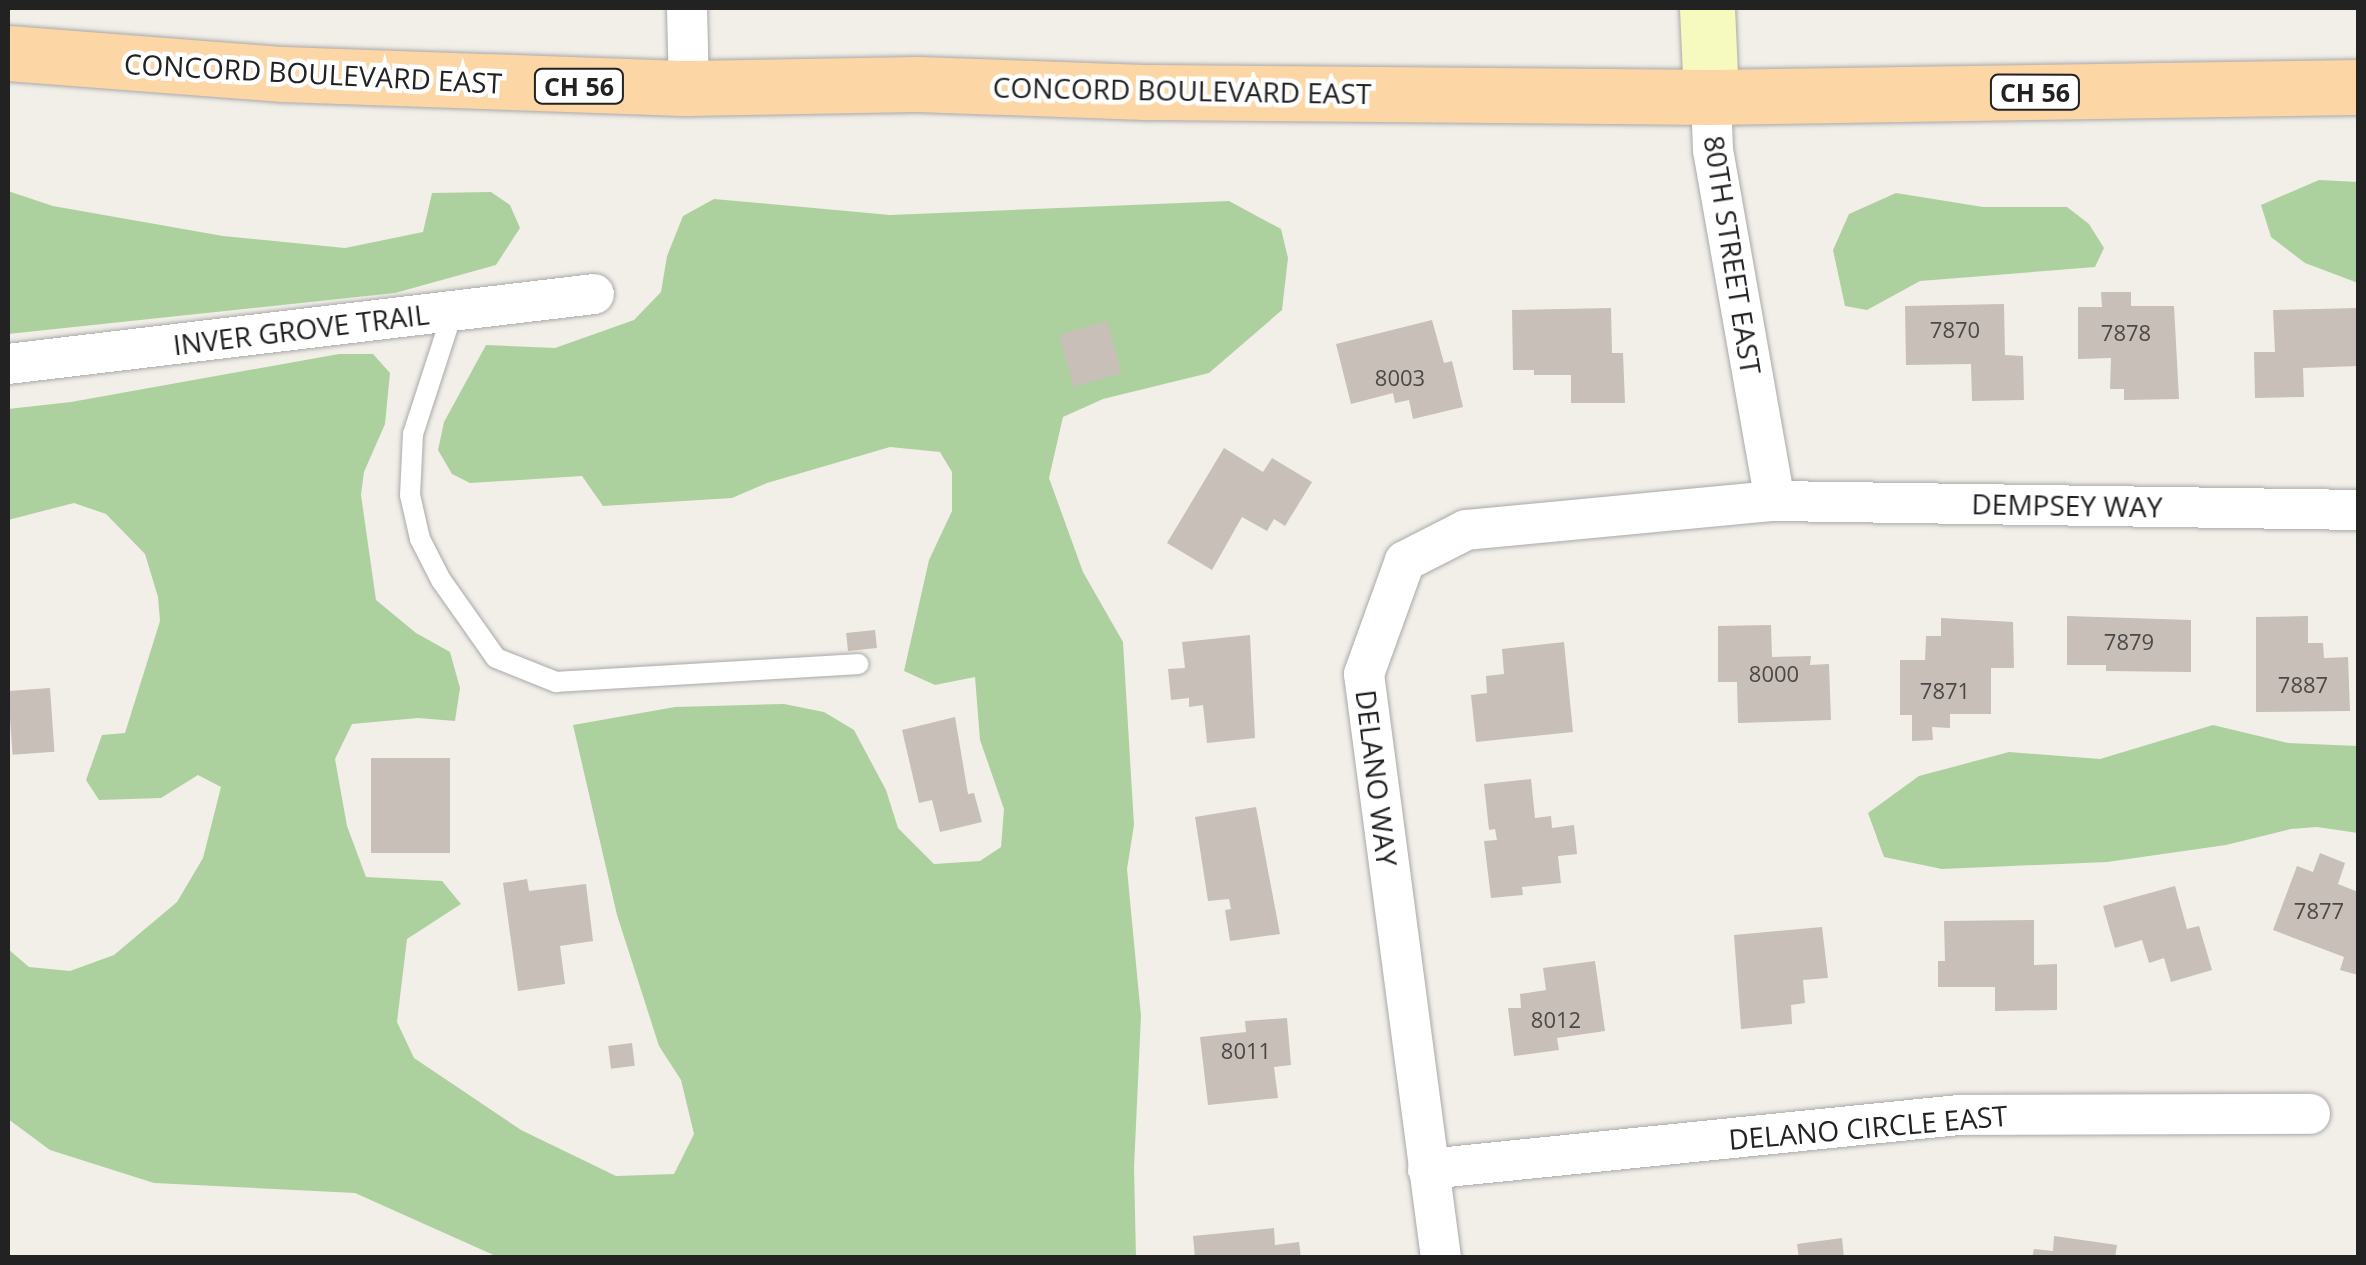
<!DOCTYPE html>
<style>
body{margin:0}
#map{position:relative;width:2366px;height:1265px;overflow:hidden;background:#f2efe9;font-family:"Open Sans",sans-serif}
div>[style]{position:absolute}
.forest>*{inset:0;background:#add19e}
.building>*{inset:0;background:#c7bfb8;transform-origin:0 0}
.roads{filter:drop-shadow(0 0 2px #a9a9a9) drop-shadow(0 0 2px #a9a9a9)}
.lane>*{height:20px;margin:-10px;padding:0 10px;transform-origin:10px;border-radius:10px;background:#fff}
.street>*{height:40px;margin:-20px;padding:0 20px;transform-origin:20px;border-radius:20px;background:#fff}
.secondary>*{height:55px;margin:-27.5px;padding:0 27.5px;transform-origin:27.5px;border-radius:27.5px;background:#f7fabf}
.primary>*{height:55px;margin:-27.5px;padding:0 27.5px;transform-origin:27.5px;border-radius:27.5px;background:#fcd6a4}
span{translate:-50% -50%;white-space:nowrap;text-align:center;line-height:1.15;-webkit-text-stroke:9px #fff;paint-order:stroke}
.number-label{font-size:22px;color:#4b4948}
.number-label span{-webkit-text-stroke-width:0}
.shield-label span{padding:2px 8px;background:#fff;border:2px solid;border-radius:8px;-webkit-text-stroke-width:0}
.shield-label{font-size:25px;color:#222;font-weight:700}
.street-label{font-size:28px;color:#222}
.frame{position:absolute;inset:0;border:10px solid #222;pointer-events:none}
</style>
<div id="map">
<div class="forest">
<div style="clip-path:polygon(2319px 180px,2358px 182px,2358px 283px,2305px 263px,2271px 237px,2261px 205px)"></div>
<div style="clip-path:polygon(8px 191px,53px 206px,223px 236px,345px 248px,423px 232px,432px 193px,491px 192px,510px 205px,520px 228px,496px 265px,395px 293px,8px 334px)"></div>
<div style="clip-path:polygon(1896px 193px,1983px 207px,2067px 207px,2089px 224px,2104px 248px,2095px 267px,1920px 281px,1867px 310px,1845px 306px,1833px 250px,1849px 214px)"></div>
<div style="clip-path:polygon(714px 199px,890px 215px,1229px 201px,1281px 229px,1288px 258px,1282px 310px,1209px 373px,1103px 399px,1063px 417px,1049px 478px,1083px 572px,1123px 642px,1134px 825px,1127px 869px,1141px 1016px,1134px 1168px,1136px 1257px,498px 1257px,355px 1193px,154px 1183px,50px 1150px,8px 1119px,8px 949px,29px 967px,70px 971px,114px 955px,177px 902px,203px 858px,221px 787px,198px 775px,161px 798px,99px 800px,86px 780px,102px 735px,125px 733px,160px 621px,158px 597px,145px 554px,106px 514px,74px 503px,8px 520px,8px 409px,71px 402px,339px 354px,373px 354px,390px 373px,385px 424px,364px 472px,361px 495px,376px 600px,416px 633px,450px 652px,460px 688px,455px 721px,418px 718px,352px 724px,335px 759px,347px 826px,366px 877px,442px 881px,461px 904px,407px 939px,397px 1022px,414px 1058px,521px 1130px,616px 1176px,674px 1174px,694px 1134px,681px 1080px,659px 1046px,617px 915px,573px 725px,675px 707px,784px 704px,824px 712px,854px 730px,886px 790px,898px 828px,934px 864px,980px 861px,1001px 847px,1004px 809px,980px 740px,975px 677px,935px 685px,904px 671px,929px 560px,952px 511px,952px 472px,940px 452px,890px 447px,767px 483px,732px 498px,603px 506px,582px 476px,470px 483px,452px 474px,438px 450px,444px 422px,486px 345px,555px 348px,634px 320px,661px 292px,667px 256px,683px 216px)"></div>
<div style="clip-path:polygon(2213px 725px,2288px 743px,2358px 746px,2358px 833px,2317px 827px,2291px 829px,2226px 845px,2107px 862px,1942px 869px,1884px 857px,1868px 813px,1919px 776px,2009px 752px,2100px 759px)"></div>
</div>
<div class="building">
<div style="clip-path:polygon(2101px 292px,2131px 292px,2131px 306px,2174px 306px,2179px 399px,2124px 400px,2124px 389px,2110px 389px,2111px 358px,2078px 359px,2078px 307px,2102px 307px)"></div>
<div style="clip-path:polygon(2004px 304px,2005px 355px,2023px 356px,2024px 400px,1972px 401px,1971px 364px,1906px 365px,1905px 306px)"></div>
<div style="clip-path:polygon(1611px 308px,1612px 353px,1623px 353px,1625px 403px,1571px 403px,1571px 375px,1534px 375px,1534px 370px,1513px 370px,1512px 310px)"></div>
<div style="clip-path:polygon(2358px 308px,2358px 366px,2303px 368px,2304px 397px,2255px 398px,2254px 352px,2275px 352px,2273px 310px)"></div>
<div style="clip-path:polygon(1432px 320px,1444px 363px,1452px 361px,1463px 407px,1413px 419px,1409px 400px,1395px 403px,1393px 393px,1351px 404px,1336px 344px)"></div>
<div style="left:1107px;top:321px;width:54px;height:50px;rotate:74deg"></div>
<div style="clip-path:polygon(1224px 448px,1263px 472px,1272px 458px,1312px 482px,1285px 526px,1274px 519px,1267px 531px,1242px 517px,1212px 570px,1167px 543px)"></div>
<div style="clip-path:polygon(2067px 616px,2191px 620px,2191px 672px,2106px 671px,2106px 665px,2067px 665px)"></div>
<div style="clip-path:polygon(2308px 616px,2308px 643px,2323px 643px,2324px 658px,2348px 657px,2350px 711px,2256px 712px,2256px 617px)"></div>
<div style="clip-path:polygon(1941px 618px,2013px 622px,2014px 668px,1991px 668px,1991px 714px,1950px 714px,1950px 728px,1932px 727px,1933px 740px,1912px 741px,1912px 715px,1900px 715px,1900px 660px,1925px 660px,1926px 636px,1941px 636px)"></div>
<div style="clip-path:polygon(1771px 625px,1772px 657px,1811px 656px,1810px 665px,1829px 664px,1831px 720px,1738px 723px,1737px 682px,1718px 682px,1718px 626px)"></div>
<div style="left:875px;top:630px;width:18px;height:29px;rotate:84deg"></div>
<div style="clip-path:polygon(1250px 635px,1255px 738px,1207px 743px,1203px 705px,1189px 707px,1189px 698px,1171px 700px,1168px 669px,1185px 668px,1182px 642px)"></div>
<div style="clip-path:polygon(1564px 642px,1573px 732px,1476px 742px,1471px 695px,1487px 693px,1486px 676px,1504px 674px,1502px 649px)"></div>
<div style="left:50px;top:688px;width:64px;height:42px;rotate:86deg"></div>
<div style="clip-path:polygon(955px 717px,968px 794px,974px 793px,982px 822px,940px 832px,932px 800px,919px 803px,902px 730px)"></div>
<div style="left:450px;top:758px;width:95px;height:79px;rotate:90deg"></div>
<div style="clip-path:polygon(1531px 779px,1535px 818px,1551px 816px,1552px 828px,1574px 825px,1577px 854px,1558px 856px,1561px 883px,1522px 887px,1523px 895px,1491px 898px,1484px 841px,1497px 840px,1495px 829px,1489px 830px,1484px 784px)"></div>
<div style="clip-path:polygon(1256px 807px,1280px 934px,1230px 941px,1225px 910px,1231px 909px,1229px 899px,1208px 901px,1195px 817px)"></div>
<div style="clip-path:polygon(2320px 853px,2345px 863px,2338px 884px,2358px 892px,2358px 975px,2340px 970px,2344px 957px,2273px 930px,2297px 866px,2313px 872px)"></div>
<div style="clip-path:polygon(527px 879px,529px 891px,586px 884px,593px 941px,560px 946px,565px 984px,518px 991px,503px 883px)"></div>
<div style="clip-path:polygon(2175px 886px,2187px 929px,2199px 926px,2212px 970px,2171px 982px,2164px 958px,2149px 963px,2142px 940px,2115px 948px,2103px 906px)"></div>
<div style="clip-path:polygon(2034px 920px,2034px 965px,2057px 964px,2057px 1010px,1995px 1011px,1995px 987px,1938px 987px,1938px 961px,1945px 961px,1944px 921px)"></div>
<div style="clip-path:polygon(1822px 927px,1828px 978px,1803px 980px,1805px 1003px,1791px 1005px,1792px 1024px,1741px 1029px,1734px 935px)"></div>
<div style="clip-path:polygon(1595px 961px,1605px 1031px,1557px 1038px,1559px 1050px,1514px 1056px,1508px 1008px,1521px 1008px,1520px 994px,1546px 990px,1543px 968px)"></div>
<div style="clip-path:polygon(1287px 1018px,1291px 1065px,1274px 1067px,1278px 1098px,1208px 1105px,1200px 1037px,1246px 1032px,1245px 1021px)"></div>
<div style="left:632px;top:1043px;width:23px;height:24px;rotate:83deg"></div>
<div style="clip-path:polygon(1274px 1228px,1275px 1245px,1299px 1242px,1301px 1258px,1195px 1258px,1193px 1236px)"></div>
<div style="clip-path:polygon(2054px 1236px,2117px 1245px,2115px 1258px,2032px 1258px,2034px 1249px,2053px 1251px)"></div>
<div style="clip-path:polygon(1842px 1238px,1844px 1258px,1799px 1258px,1797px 1244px)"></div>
</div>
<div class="roads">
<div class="lane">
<div style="left:453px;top:311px;width:129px;rotate:108deg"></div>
<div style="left:413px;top:434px;width:61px;rotate:92.8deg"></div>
<div style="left:410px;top:495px;width:45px;rotate:77.2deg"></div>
<div style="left:420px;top:539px;width:46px;rotate:62.9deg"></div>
<div style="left:441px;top:580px;width:95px;rotate:54.8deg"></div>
<div style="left:496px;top:658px;width:65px;rotate:21.8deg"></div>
<div style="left:556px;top:682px;width:303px;rotate:-3.4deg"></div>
</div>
<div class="street">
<div style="left:687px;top:8px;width:80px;rotate:88.6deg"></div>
<div style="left:1711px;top:97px;width:53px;rotate:87.8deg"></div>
<div style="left:1713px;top:150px;width:356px;rotate:80deg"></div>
<div style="left:8px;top:364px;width:590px;rotate:-6.81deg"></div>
<div style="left:1428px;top:1169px;width:534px;rotate:-5.81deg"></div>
<div style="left:1959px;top:1115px;width:351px;rotate:-0.2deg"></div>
<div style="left:1441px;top:1258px;width:589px;rotate:-97.51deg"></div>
<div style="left:1364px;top:674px;width:120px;rotate:-70.1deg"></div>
<div style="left:1405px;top:561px;width:68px;rotate:-26.9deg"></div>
<div style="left:1466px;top:530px;width:310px;rotate:-5.4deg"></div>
<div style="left:1775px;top:501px;width:583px;rotate:0.88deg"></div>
</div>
<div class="secondary">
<div style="left:1707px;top:8px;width:89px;rotate:87.4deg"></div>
</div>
<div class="primary">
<div style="left:8px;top:53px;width:276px;rotate:4.4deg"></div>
<div style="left:283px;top:74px;width:406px;rotate:2deg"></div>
<div style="left:689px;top:88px;width:228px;rotate:-1deg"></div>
<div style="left:917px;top:84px;width:234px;rotate:2deg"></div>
<div style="left:1151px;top:92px;width:560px;rotate:0.51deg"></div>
<div style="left:1711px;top:97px;width:647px;rotate:-0.89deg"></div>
</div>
</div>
<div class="number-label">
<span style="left:1955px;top:330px">7870</span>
<span style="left:2126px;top:333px">7878</span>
<span style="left:1400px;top:378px">8003</span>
<span style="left:2129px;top:642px">7879</span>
<span style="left:1774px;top:674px">8000</span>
<span style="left:2303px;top:685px">7887</span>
<span style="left:1945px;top:691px">7871</span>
<span style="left:2319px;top:911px">7877</span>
<span style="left:1556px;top:1020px">8012</span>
<span style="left:1246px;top:1051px">8011</span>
</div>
<div class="shield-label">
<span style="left:579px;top:86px">CH 56</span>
<span style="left:2035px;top:92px">CH 56</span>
</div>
<div class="street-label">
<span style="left:313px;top:73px;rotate:3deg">CONCORD BOULEVARD EAST</span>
<span style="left:1182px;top:90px;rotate:1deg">CONCORD BOULEVARD EAST</span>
<span style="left:1733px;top:255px;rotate:81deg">80TH STREET EAST</span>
<span style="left:301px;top:329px;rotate:-7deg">INVER GROVE TRAIL</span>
<span style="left:2067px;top:505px;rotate:1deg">DEMPSEY WAY</span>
<span style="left:1377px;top:778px;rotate:83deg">DELANO WAY</span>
<span style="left:1868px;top:1127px;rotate:-5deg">DELANO CIRCLE EAST</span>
</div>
<div class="frame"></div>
</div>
